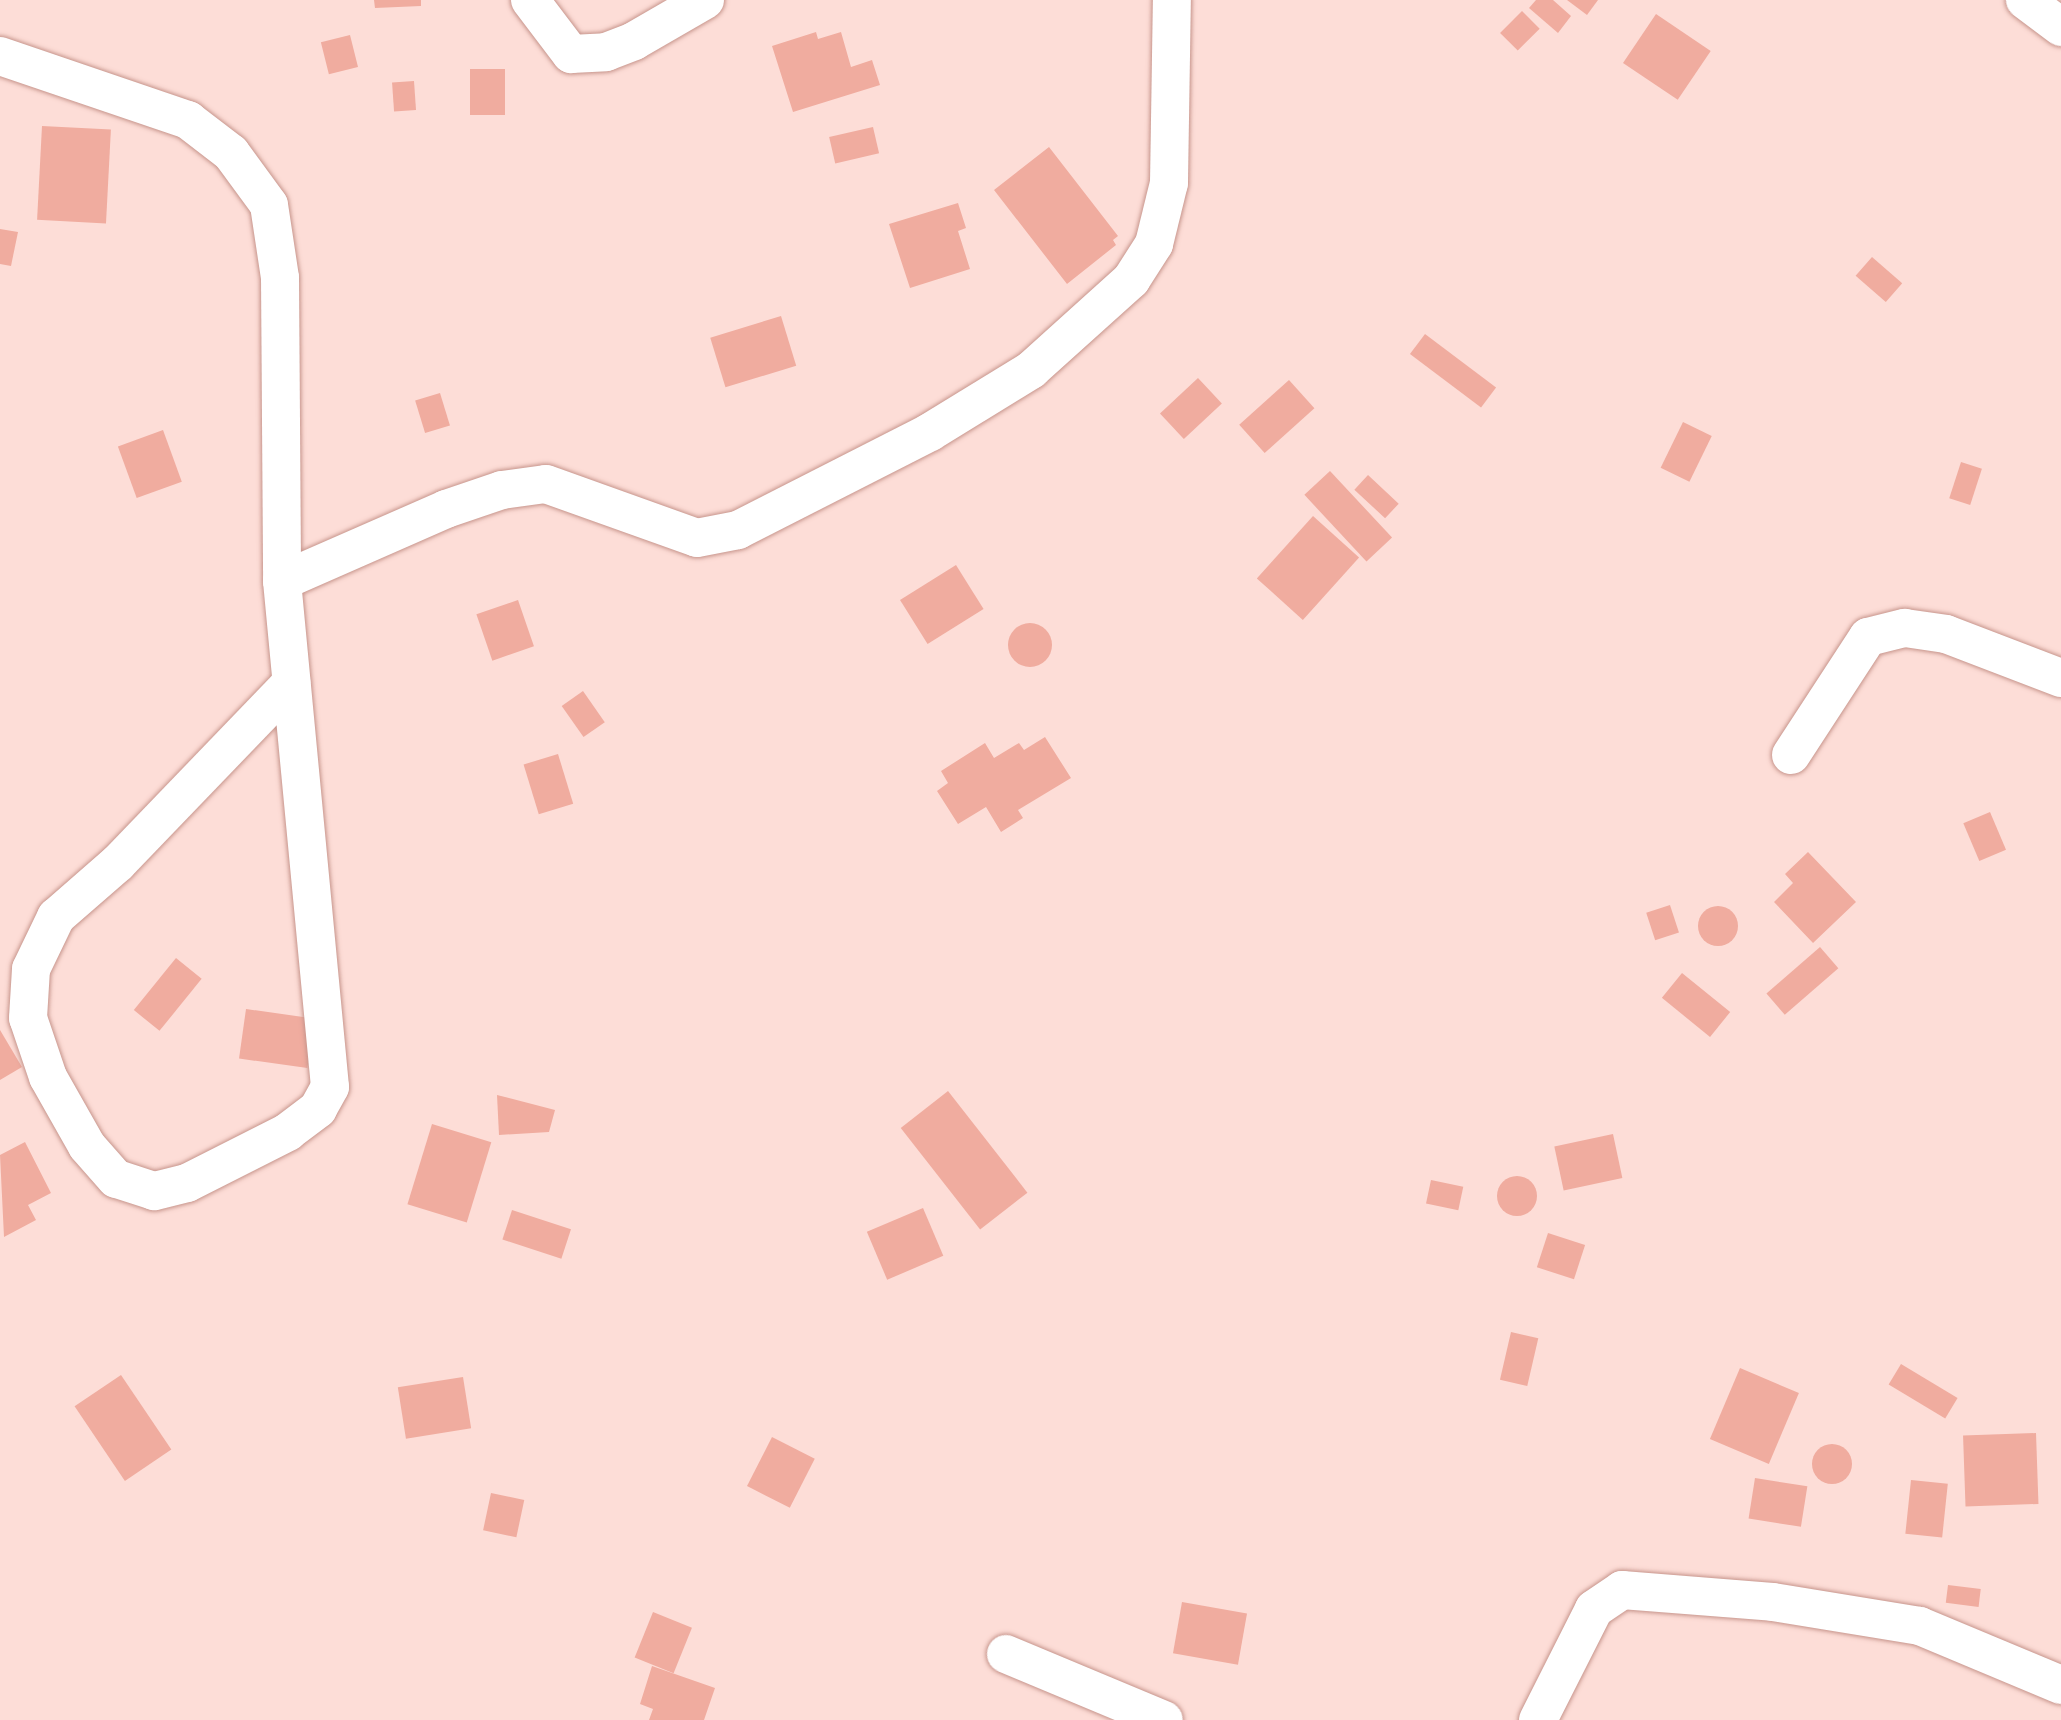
<!DOCTYPE html>
<style>
body{margin:0}
#map{position:relative;width:2061px;height:1720px;overflow:hidden;background:#fdddd7;font-family:"Fira Sans",sans-serif}
div>[style]{position:absolute}
.building>*{inset:0;background:#f0ac9f;transform-origin:0 0}
.round{border-radius:50%}
.roads{filter:drop-shadow(0 0 2px #c7958c) drop-shadow(0 0 2px #c7958c)}
.minor>*{height:38px;margin:-19px;padding:0 19px;transform-origin:19px;border-radius:19px;background:#fff}
span{translate:-50% -50%;white-space:nowrap;text-align:center;line-height:1.15;-webkit-text-stroke:8px #fff;paint-order:stroke}
</style>
<div id="map">
<div class="building">
<div style="clip-path:polygon(374px 0,421px 0,421px 6px,375px 8px)"></div>
<div style="clip-path:polygon(1536px 0,1553px 0,1571px 16px,1558px 33px,1529px 8px)"></div>
<div style="clip-path:polygon(1567px 0,1598px 0,1587px 15px)"></div>
<div style="left:1522px;top:11px;width:25px;height:31px;rotate:45deg"></div>
<div style="left:1656px;top:14px;width:66px;height:59px;rotate:34deg"></div>
<div style="clip-path:polygon(816px 32px,818px 39px,841px 32px,851px 67px,872px 60px,880px 85px,793px 112px,772px 46px)"></div>
<div style="left:350px;top:35px;width:33px;height:30px;rotate:76deg"></div>
<div style="left:470px;top:69px;width:35px;height:46px"></div>
<div style="left:414px;top:81px;width:29px;height:22px;rotate:86deg"></div>
<div style="left:42px;top:126px;width:69px;height:94px;rotate:3deg"></div>
<div style="left:873px;top:127px;width:27px;height:45px;rotate:77deg"></div>
<div style="clip-path:polygon(1049px 147px,1118px 236px,1113px 240px,1116px 245px,1067px 284px,994px 190px)"></div>
<div style="clip-path:polygon(958px 203px,966px 228px,958px 231px,970px 269px,910px 288px,889px 224px)"></div>
<div style="clip-path:polygon(0 229px,18px 232px,11px 266px,0 264px)"></div>
<div style="left:1872px;top:257px;width:40px;height:25px;rotate:41deg"></div>
<div style="left:781px;top:316px;width:52px;height:74px;rotate:73deg"></div>
<div style="left:1425px;top:334px;width:89px;height:25px;rotate:37deg"></div>
<div style="left:1198px;top:378px;width:35px;height:52px;rotate:47deg"></div>
<div style="left:1289px;top:380px;width:38px;height:67px;rotate:48deg"></div>
<div style="left:440px;top:393px;width:34px;height:26px;rotate:73deg"></div>
<div style="left:1683px;top:422px;width:32px;height:51px;rotate:26deg"></div>
<div style="left:163px;top:430px;width:55px;height:48px;rotate:70deg"></div>
<div style="left:1961px;top:462px;width:22px;height:38px;rotate:18deg"></div>
<div style="left:1330px;top:471px;width:91px;height:35px;rotate:47deg"></div>
<div style="left:1368px;top:475px;width:42px;height:20px;rotate:43deg"></div>
<div style="left:1313px;top:516px;width:62px;height:84px;rotate:42deg"></div>
<div style="left:956px;top:565px;width:52px;height:66px;rotate:58deg"></div>
<div style="left:518px;top:600px;width:49px;height:44px;rotate:71deg"></div>
<div class="round" style="left:1008px;top:623px;width:44px;height:44px"></div>
<div style="left:583px;top:691px;width:38px;height:26px;rotate:55deg"></div>
<div style="clip-path:polygon(1045px 737px,1071px 778px,1018px 810px,1023px 818px,1001px 832px,986px 807px,958px 824px,937px 791px,948px 783px,941px 771px,985px 743px,994px 758px,1019px 743px,1024px 750px)"></div>
<div style="left:558px;top:754px;width:52px;height:36px;rotate:73deg"></div>
<div style="left:1990px;top:812px;width:41px;height:29px;rotate:67deg"></div>
<div style="clip-path:polygon(1808px 852px,1856px 902px,1813px 943px,1774px 902px,1793px 883px,1785px 874px)"></div>
<div style="left:1670px;top:905px;width:29px;height:25px;rotate:72deg"></div>
<div class="round" style="left:1698px;top:906px;width:40px;height:40px"></div>
<div style="left:1820px;top:947px;width:28px;height:71px;rotate:49deg"></div>
<div style="left:176px;top:958px;width:33px;height:67px;rotate:39deg"></div>
<div style="left:1682px;top:973px;width:62px;height:32px;rotate:39deg"></div>
<div style="left:246px;top:1009px;width:69px;height:50px;rotate:8deg"></div>
<div style="clip-path:polygon(0 1030px,22px 1067px,0 1080px)"></div>
<div style="left:948px;top:1091px;width:129px;height:60px;rotate:52deg"></div>
<div style="clip-path:polygon(497px 1095px,555px 1110px,549px 1132px,499px 1135px)"></div>
<div style="left:432px;top:1124px;width:62px;height:84px;rotate:17deg"></div>
<div style="left:1613px;top:1134px;width:45px;height:60px;rotate:78deg"></div>
<div style="clip-path:polygon(25px 1142px,51px 1193px,28px 1205px,36px 1220px,4px 1237px,0 1155px)"></div>
<div class="round" style="left:1497px;top:1176px;width:40px;height:40px"></div>
<div style="left:1431px;top:1180px;width:33px;height:24px;rotate:12deg"></div>
<div style="left:923px;top:1208px;width:52px;height:61px;rotate:67deg"></div>
<div style="left:512px;top:1210px;width:62px;height:31px;rotate:18deg"></div>
<div style="left:1548px;top:1233px;width:39px;height:36px;rotate:18deg"></div>
<div style="left:1511px;top:1332px;width:28px;height:49px;rotate:13deg"></div>
<div style="left:1901px;top:1364px;width:66px;height:24px;rotate:31deg"></div>
<div style="left:1740px;top:1368px;width:64px;height:77px;rotate:23deg"></div>
<div style="left:121px;top:1375px;width:90px;height:56px;rotate:56deg"></div>
<div style="left:463px;top:1377px;width:52px;height:66px;rotate:81deg"></div>
<div style="left:2036px;top:1433px;width:71px;height:73px;rotate:88deg"></div>
<div style="left:772px;top:1437px;width:48px;height:55px;rotate:27deg"></div>
<div class="round" style="left:1812px;top:1444px;width:40px;height:40px"></div>
<div style="left:1755px;top:1478px;width:53px;height:41px;rotate:9deg"></div>
<div style="left:1911px;top:1480px;width:37px;height:54px;rotate:6deg"></div>
<div style="left:491px;top:1493px;width:34px;height:38px;rotate:12deg"></div>
<div style="left:1948px;top:1585px;width:33px;height:18px;rotate:7deg"></div>
<div style="left:1182px;top:1602px;width:66px;height:52px;rotate:10deg"></div>
<div style="left:653px;top:1612px;width:42px;height:49px;rotate:22deg"></div>
<div style="clip-path:polygon(652px 1666px,715px 1688px,704px 1720px,649px 1720px,653px 1709px,640px 1704px)"></div>
</div>
<div class="roads">
<div class="minor">
<div style="left:530px;top:0;width:68px;rotate:52.8deg"></div>
<div style="left:571px;top:54px;width:35px;rotate:-3deg"></div>
<div style="left:606px;top:52px;width:30px;rotate:-21deg"></div>
<div style="left:634px;top:41px;width:82px;rotate:-30deg"></div>
<div style="left:2025px;top:0;width:45px;rotate:36.9deg"></div>
<div style="left:0;top:56px;width:199px;rotate:18.8deg"></div>
<div style="left:188px;top:120px;width:54px;rotate:37.5deg"></div>
<div style="left:231px;top:153px;width:64px;rotate:53.8deg"></div>
<div style="left:269px;top:205px;width:74px;rotate:81.4deg"></div>
<div style="left:280px;top:278px;width:303px;rotate:89.6deg"></div>
<div style="left:282px;top:581px;width:508px;rotate:84.58deg"></div>
<div style="left:330px;top:1087px;width:25px;rotate:119deg"></div>
<div style="left:318px;top:1109px;width:38px;rotate:143deg"></div>
<div style="left:288px;top:1132px;width:113px;rotate:153.2deg"></div>
<div style="left:187px;top:1183px;width:34px;rotate:166deg"></div>
<div style="left:154px;top:1191px;width:40px;rotate:-162deg"></div>
<div style="left:116px;top:1179px;width:44px;rotate:-131.3deg"></div>
<div style="left:87px;top:1146px;width:79px;rotate:-119.5deg"></div>
<div style="left:48px;top:1077px;width:62px;rotate:-108.7deg"></div>
<div style="left:28px;top:1018px;width:49px;rotate:-86.5deg"></div>
<div style="left:31px;top:969px;width:58px;rotate:-64.3deg"></div>
<div style="left:56px;top:917px;width:82px;rotate:-41.1deg"></div>
<div style="left:118px;top:863px;width:250px;rotate:-46.1deg"></div>
<div style="left:282px;top:581px;width:179px;rotate:-23.7deg"></div>
<div style="left:446px;top:509px;width:59px;rotate:-18.7deg"></div>
<div style="left:502px;top:490px;width:44px;rotate:-7.8deg"></div>
<div style="left:546px;top:484px;width:160px;rotate:19.7deg"></div>
<div style="left:697px;top:538px;width:42px;rotate:-11deg"></div>
<div style="left:738px;top:530px;width:216px;rotate:-27deg"></div>
<div style="left:930px;top:432px;width:119px;rotate:-31.5deg"></div>
<div style="left:1031px;top:370px;width:135px;rotate:-42deg"></div>
<div style="left:1131px;top:280px;width:43px;rotate:-57.4deg"></div>
<div style="left:1154px;top:244px;width:63px;rotate:-76.2deg"></div>
<div style="left:1169px;top:183px;width:183px;rotate:-89.1deg"></div>
<div style="left:1791px;top:755px;width:141px;rotate:-56.9deg"></div>
<div style="left:1868px;top:637px;width:38px;rotate:-14deg"></div>
<div style="left:1905px;top:628px;width:41px;rotate:8.3deg"></div>
<div style="left:1946px;top:634px;width:123px;rotate:20.9deg"></div>
<div style="left:1006px;top:1654px;width:171px;rotate:22.7deg"></div>
<div style="left:1538px;top:1720px;width:124px;rotate:-63.2deg"></div>
<div style="left:1594px;top:1609px;width:34px;rotate:-34deg"></div>
<div style="left:1622px;top:1590px;width:151px;rotate:4.5deg"></div>
<div style="left:1773px;top:1602px;width:149px;rotate:9.3deg"></div>
<div style="left:1920px;top:1626px;width:153px;rotate:22.7deg"></div>
</div>
</div>
</div>
